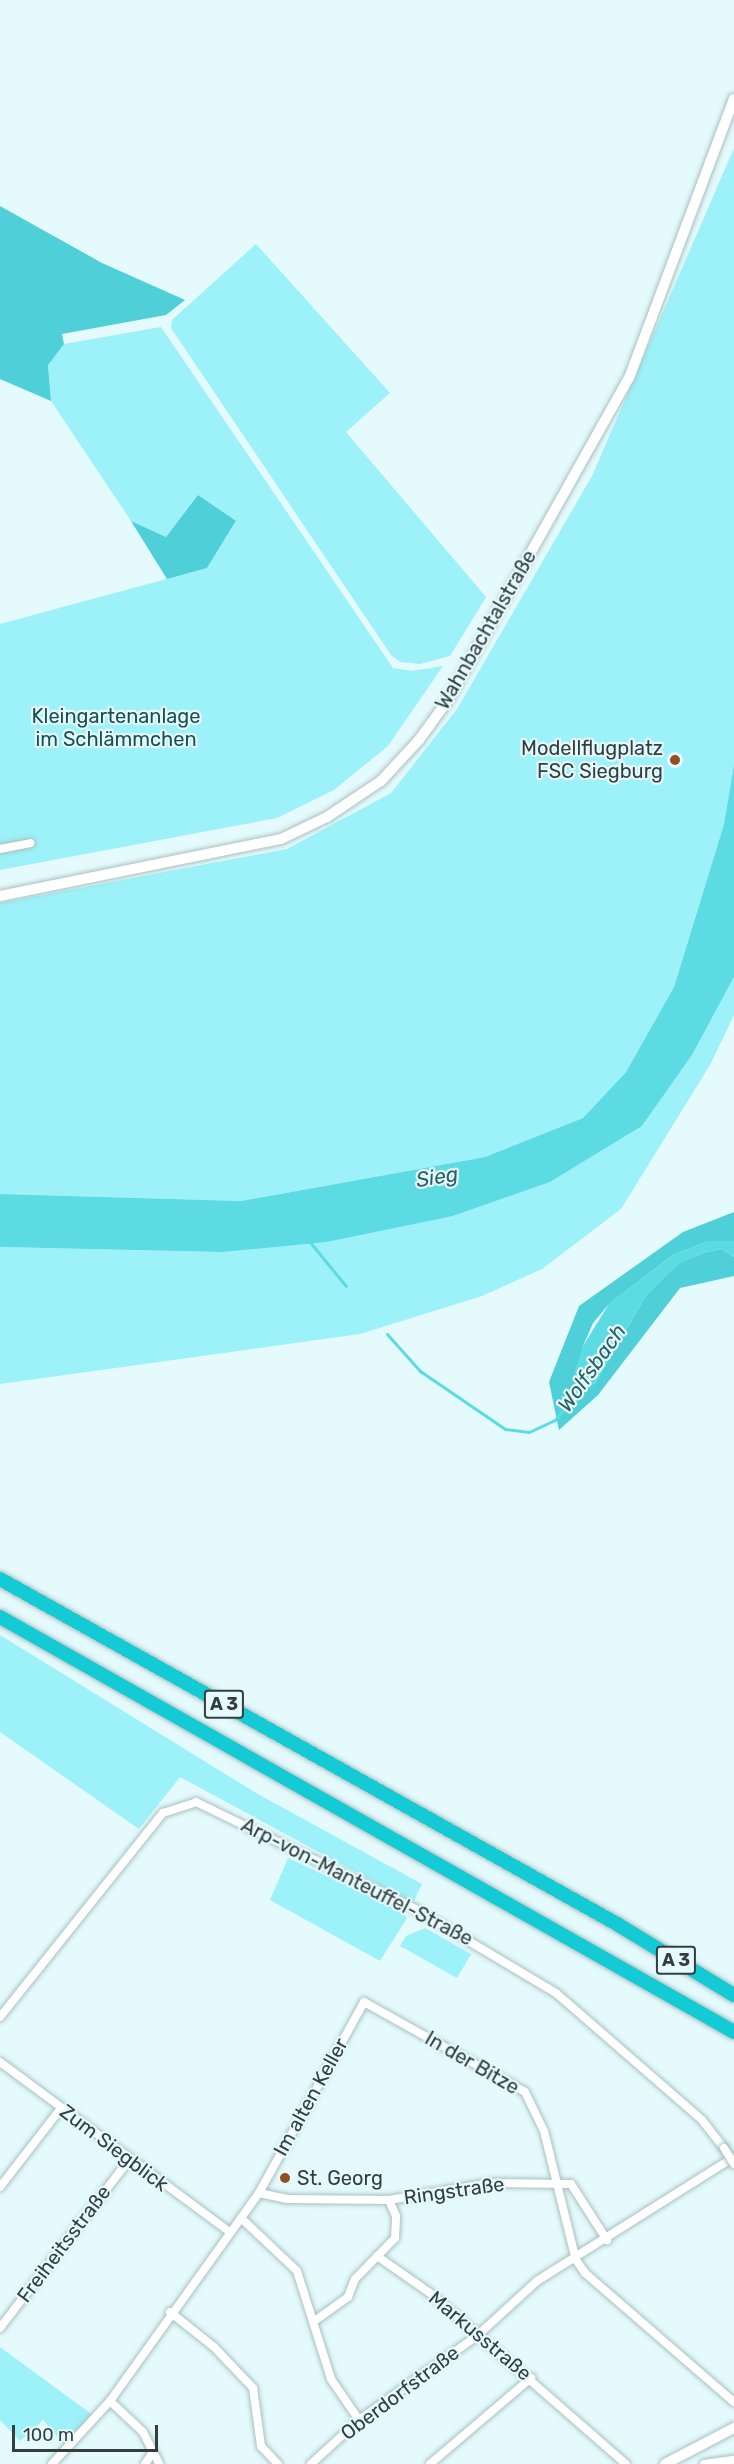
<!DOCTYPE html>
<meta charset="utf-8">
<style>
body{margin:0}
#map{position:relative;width:734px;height:2464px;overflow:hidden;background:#e4fafc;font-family:Rubik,sans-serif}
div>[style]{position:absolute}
.green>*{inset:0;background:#9cf2f8}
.forest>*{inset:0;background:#4fcfd7}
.water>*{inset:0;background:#5ddbe3}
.stream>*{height:3px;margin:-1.5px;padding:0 1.5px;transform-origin:1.5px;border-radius:1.5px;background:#5ddbe3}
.roads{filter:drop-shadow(0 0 2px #aac0c1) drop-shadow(0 0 2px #aac0c1)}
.street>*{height:8px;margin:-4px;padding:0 4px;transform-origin:4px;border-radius:4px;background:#fff}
.secondary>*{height:10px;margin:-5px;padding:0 5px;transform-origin:5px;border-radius:5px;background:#fff}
.highway>*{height:14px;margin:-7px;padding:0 7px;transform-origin:7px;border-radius:7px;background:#14cad5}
.bridges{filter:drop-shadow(0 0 2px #aac0c1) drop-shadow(0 0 2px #aac0c1)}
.street-bridge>*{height:8px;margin:-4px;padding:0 4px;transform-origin:4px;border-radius:4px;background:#fff}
.dots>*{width:16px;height:16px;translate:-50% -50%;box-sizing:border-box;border:3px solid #e4fafc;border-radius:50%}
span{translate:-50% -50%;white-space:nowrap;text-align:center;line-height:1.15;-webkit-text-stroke:4.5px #e4fafc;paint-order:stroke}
.shield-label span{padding:2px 4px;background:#e4fafc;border:2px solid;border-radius:4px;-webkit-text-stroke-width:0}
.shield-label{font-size:18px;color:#353e3f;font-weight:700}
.street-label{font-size:20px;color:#353e3f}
.park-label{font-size:20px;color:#184f53}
.poi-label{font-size:20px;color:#353e3f}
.right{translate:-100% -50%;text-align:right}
.left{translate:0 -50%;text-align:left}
.water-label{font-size:21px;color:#2a5f63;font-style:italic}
.scale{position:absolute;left:12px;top:2425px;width:146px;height:27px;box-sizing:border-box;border:3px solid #353e3f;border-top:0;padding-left:8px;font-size:18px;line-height:21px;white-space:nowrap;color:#353e3f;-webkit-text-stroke:4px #e4fafc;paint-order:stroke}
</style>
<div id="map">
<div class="green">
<div style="clip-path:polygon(734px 148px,734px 765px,724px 824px,674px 987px,626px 1072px,583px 1118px,485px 1157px,241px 1201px,0 1194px,0 903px,287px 849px,391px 793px,457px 709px,592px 476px)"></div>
<div style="clip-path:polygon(256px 244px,390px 393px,346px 432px,486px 597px,450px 656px,420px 664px,400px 662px,391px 655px,171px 328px,172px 320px)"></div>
<div style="clip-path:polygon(161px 327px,393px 668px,412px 671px,443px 666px,388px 746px,334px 790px,277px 818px,0 870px,0 624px,207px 568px,236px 522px,198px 495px,166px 537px,131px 521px,51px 401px,48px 364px,64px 344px)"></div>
<div style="clip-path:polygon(734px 977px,734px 1015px,710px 1065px,621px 1209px,542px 1269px,482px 1296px,360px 1334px,0 1384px,0 1247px,222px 1252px,453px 1216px,550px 1182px,642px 1126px,692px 1055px)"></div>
<div style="clip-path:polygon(0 1635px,256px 1793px,422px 1884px,413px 1903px,180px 1777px,139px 1829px,0 1732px)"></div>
<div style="clip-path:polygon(288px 1858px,402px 1911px,407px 1918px,380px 1961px,270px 1900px)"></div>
<div style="clip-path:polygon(425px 1928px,471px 1954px,457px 1978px,400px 1946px,406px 1936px)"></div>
<div style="clip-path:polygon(0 2347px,94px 2416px,66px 2447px,43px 2420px,20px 2441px,0 2420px)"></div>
</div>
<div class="forest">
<div style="clip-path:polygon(0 206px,102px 263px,185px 300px,166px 315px,62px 334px,64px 344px,48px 365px,51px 401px,0 379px)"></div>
<div style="clip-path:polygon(198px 495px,236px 521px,207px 568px,167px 579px,131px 521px,166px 537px)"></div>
<div style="clip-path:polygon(734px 1212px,734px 1241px,708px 1241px,673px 1255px,609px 1304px,593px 1323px,583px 1346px,577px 1394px,595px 1383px,647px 1294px,664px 1277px,681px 1262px,706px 1252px,722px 1249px,734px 1257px,734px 1276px,680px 1288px,598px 1395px,559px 1430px,549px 1382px,579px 1306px,683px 1232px)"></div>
</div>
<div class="water">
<div style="clip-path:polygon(734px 765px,734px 977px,692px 1055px,642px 1126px,550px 1182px,453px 1216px,326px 1242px,222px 1252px,0 1247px,0 1194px,241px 1201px,485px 1157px,583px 1118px,626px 1072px,674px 987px,724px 824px)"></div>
<div style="clip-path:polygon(708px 1241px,734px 1241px,734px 1257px,722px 1249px,706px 1252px,682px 1262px,664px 1277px,647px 1294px,595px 1383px,577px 1394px,575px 1370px,583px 1346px,609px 1304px,673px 1255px)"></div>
</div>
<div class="stream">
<div style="left:309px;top:1241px;width:58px;rotate:50.6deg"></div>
<div style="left:387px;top:1334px;width:50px;rotate:48.3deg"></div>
<div style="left:420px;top:1371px;width:103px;rotate:34.3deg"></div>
<div style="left:505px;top:1429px;width:24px;rotate:7deg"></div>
<div style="left:529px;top:1432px;width:29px;rotate:-25deg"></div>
<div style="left:555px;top:1420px;width:36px;rotate:-51deg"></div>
</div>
<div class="roads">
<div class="street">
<div style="left:0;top:849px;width:31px;rotate:-11deg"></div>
<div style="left:0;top:2017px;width:261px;rotate:-51.4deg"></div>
<div style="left:163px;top:1813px;width:35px;rotate:-18deg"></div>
<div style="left:196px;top:1802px;width:244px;rotate:26deg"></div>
<div style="left:415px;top:1909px;width:164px;rotate:30.8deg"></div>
<div style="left:556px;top:1993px;width:194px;rotate:41deg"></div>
<div style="left:702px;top:2120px;width:36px;rotate:52deg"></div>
<div style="left:0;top:2062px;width:286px;rotate:36.5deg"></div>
<div style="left:0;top:2187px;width:100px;rotate:-52.3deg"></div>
<div style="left:259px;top:2193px;width:218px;rotate:-61.2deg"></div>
<div style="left:364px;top:2002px;width:184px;rotate:29.2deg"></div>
<div style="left:525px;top:2092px;width:43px;rotate:64deg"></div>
<div style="left:544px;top:2131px;width:133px;rotate:76.1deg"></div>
<div style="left:576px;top:2260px;width:16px;rotate:55deg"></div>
<div style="left:585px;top:2273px;width:197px;rotate:40.9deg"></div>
<div style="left:241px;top:2218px;width:77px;rotate:43.4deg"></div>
<div style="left:297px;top:2271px;width:113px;rotate:72.5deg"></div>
<div style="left:331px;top:2379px;width:50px;rotate:55.7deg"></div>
<div style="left:377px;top:2256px;width:65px;rotate:34.9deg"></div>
<div style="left:430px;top:2293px;width:260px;rotate:41.1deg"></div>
<div style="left:170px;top:2312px;width:56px;rotate:38.5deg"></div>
<div style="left:214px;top:2347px;width:57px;rotate:46.4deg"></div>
<div style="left:253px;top:2388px;width:59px;rotate:82.1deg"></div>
<div style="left:261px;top:2446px;width:25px;rotate:47deg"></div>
<div style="left:313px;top:2322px;width:43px;rotate:-35.5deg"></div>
<div style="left:348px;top:2297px;width:19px;rotate:-69deg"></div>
<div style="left:355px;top:2279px;width:57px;rotate:-45.7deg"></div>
<div style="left:395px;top:2238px;width:22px;rotate:-87deg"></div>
<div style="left:396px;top:2216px;width:17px;rotate:-114deg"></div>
<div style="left:0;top:2328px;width:212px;rotate:-52.5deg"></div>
<div style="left:110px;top:2401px;width:45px;rotate:43.2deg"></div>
<div style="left:143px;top:2432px;width:36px;rotate:63deg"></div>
<div style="left:52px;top:2464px;width:86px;rotate:-47.4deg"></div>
<div style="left:110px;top:2401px;width:256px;rotate:-54.4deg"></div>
<div style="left:259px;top:2193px;width:29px;rotate:12deg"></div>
<div style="left:287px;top:2199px;width:102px;rotate:0.6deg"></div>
<div style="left:389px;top:2200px;width:104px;rotate:-9.4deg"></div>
<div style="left:492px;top:2183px;width:79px;rotate:0.7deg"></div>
<div style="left:571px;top:2184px;width:67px;rotate:57.3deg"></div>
<div style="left:145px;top:2464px;width:14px;rotate:-56deg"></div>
<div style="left:311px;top:2464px;width:65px;rotate:-42.5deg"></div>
<div style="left:359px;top:2420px;width:146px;rotate:-35.5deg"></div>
<div style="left:478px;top:2335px;width:80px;rotate:-42.5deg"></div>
<div style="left:537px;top:2281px;width:233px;rotate:-32.2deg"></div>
<div style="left:430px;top:2464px;width:133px;rotate:-40.4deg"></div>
<div style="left:704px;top:2464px;width:30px;rotate:-8deg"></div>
</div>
<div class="secondary">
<div style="left:0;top:896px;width:287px;rotate:-11.5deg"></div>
<div style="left:281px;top:839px;width:51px;rotate:-25.6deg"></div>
<div style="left:327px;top:817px;width:65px;rotate:-33.7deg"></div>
<div style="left:381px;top:781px;width:56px;rotate:-47.2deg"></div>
<div style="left:419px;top:740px;width:49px;rotate:-54.1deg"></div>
<div style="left:448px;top:700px;width:369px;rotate:-60.7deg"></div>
<div style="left:629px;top:378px;width:298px;rotate:-69.4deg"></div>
<div style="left:665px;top:2464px;width:78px;rotate:-27.6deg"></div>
</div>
<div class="highway">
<div style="left:0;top:1579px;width:707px;rotate:29.21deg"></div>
<div style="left:617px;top:1924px;width:137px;rotate:31.3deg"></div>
<div style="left:0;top:1617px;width:843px;rotate:29.48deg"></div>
</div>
</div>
<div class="bridges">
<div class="street-bridge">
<div style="left:724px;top:2148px;width:19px;rotate:58deg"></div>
</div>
</div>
<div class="dots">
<div style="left:675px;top:760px;background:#934f22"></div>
<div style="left:285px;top:2178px;background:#934f22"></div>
</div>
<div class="shield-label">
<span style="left:224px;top:1704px">A 3</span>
<span style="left:676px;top:1960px">A 3</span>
</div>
<div class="street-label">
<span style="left:486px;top:630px;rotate:-60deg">Wahnbachtalstraße</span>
<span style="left:357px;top:1882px;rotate:27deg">Arp-von-Manteuffel-Straße</span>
<span style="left:472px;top:2063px;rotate:30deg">In der Bitze</span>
<span style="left:311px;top:2097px;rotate:-61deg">Im alten Keller</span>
<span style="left:114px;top:2148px;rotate:37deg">Zum Siegblick</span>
<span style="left:454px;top:2191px;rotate:-8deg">Ringstraße</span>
<span style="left:64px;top:2244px;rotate:-53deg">Freiheitsstraße</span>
<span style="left:480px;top:2336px;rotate:40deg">Markusstraße</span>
<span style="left:400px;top:2393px;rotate:-37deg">Oberdorfstraße</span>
</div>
<div class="park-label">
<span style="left:116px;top:728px">Kleingartenanlage<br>im Schlämmchen</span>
</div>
<div class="poi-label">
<span class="right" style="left:663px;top:760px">Modellflugplatz<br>FSC Siegburg</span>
<span class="left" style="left:297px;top:2178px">St. Georg</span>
</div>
<div class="water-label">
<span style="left:437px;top:1177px;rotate:-9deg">Sieg</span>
<span style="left:592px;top:1368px;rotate:-55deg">Wolfsbach</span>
</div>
<div class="scale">100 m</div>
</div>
